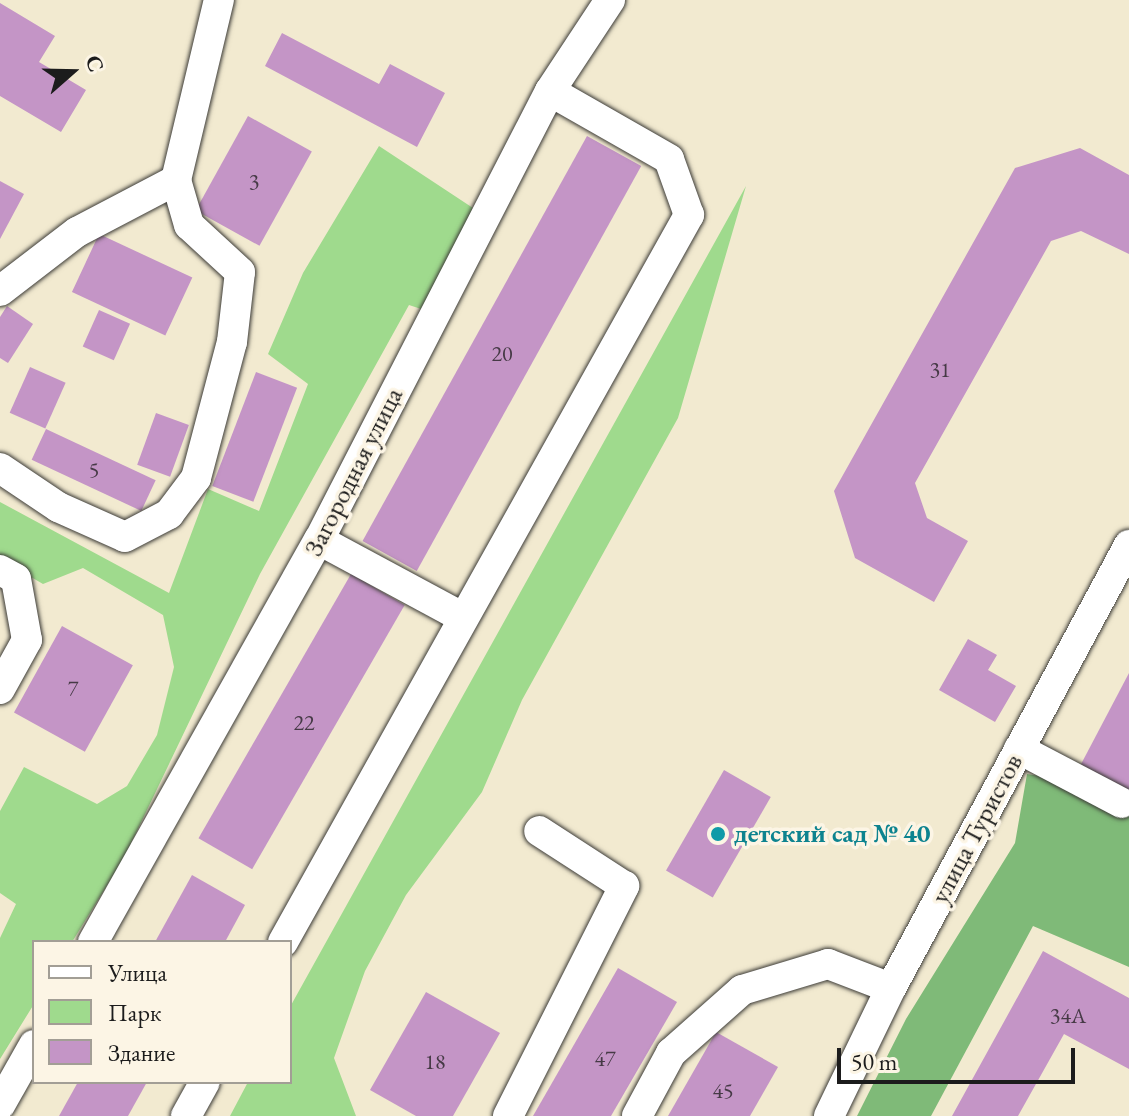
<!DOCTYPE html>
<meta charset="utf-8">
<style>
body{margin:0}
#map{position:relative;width:1129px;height:1116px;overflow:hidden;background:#f2ead0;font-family:"EB Garamond",serif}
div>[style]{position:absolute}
.green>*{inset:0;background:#9fda8d}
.forest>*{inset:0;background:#7fba78}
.building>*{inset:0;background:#c495c6;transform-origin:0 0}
.roads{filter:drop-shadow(0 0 2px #3c3b37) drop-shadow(0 0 2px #3c3b37)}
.minor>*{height:30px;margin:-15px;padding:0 15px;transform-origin:15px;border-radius:15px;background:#fff}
.dots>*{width:22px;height:22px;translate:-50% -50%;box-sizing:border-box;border:4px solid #fcf5e5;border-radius:50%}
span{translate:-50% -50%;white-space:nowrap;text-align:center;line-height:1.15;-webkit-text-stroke:7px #fcf5e5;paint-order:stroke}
.number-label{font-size:22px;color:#463a46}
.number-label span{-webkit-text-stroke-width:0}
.street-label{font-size:26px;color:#1c1c1c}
.culture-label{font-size:26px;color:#0d838f;font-weight:700}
.left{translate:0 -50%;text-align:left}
.legend{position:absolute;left:32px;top:940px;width:260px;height:144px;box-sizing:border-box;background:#fcf5e5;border:2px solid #a29e95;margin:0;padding:10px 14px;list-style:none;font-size:24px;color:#1c1c1c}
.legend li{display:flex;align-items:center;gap:16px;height:40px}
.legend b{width:40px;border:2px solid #a29e95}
.north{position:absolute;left:32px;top:32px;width:80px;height:80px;-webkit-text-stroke:6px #fcf5e5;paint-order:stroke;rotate:70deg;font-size:22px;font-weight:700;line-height:32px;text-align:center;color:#1c1c1c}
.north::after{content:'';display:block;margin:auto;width:28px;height:36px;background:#1c1c1c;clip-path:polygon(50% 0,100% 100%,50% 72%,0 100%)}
.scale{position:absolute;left:837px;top:1048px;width:238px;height:36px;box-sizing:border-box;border:4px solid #1c1c1c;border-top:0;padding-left:10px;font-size:24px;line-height:28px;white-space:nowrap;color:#1c1c1c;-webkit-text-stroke:6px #fcf5e5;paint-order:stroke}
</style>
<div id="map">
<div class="green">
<div style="clip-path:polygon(379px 146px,473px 208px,424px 310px,409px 305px,260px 574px,124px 858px,72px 942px,34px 942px,34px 1004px,0 1059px,0 938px,16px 904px,0 893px,0 811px,24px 767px,97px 804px,127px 786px,157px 735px,174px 667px,163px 615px,83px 568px,43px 584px,0 559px,0 502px,169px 593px,208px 489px,259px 511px,308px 384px,268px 354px,303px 273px)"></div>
<div style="clip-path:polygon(746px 186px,678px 418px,522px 700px,482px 792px,406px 895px,365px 971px,334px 1058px,356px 1116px,230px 1116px,248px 1082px,290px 1082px,290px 1007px)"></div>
</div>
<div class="forest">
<div style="clip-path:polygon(1027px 774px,1066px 780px,1129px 815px,1129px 967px,1033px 926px,931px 1116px,857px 1116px,906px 1019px,1015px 843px)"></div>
</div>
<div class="building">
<div style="clip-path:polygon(0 3px,55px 36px,39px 62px,86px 90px,61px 132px,0 96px)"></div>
<div style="clip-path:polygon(282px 33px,379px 84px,390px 64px,445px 93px,417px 147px,265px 66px)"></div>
<div style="left:248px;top:116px;width:73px;height:108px;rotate:29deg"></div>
<div style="left:587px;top:136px;width:62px;height:463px;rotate:29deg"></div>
<div style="clip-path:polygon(1080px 148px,1129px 175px,1129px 254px,1081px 231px,1051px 241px,915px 483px,927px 518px,968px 541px,934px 602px,855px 558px,834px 491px,1015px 168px)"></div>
<div style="clip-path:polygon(0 181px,24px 194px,0 239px)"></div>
<div style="left:99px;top:234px;width:103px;height:64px;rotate:25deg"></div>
<div style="clip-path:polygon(7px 306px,33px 324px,8px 363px,0 358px,0 317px)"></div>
<div style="left:99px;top:310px;width:34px;height:40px;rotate:24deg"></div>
<div style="left:30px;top:367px;width:39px;height:50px;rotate:24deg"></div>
<div style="left:256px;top:372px;width:44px;height:122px;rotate:21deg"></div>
<div style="left:156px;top:413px;width:35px;height:55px;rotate:20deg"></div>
<div style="left:46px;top:429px;width:121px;height:34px;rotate:25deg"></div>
<div style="left:351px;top:574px;width:62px;height:305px;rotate:30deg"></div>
<div style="left:62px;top:626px;width:81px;height:99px;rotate:29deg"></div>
<div style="clip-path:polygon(968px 639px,997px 655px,988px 670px,1016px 686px,995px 722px,939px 690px)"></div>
<div style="clip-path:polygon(1129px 673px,1129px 794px,1079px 768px)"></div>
<div style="left:724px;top:770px;width:54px;height:116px;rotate:30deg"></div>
<div style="clip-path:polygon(192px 875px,245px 905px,225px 942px,155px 942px)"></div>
<div style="clip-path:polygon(1043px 951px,1129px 998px,1129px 1069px,1064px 1034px,1018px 1116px,952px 1116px)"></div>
<div style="clip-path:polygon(618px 968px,677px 1002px,611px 1116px,533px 1116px)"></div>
<div style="clip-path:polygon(426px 992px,500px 1033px,453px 1116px,416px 1116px,370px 1090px)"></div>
<div style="clip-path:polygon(716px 1032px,778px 1067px,750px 1116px,668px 1116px)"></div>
<div style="clip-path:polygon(78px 1082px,147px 1082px,128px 1116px,59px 1116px)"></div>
</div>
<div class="roads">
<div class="minor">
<div style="left:0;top:291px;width:97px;rotate:-37.5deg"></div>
<div style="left:77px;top:232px;width:112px;rotate:-27.7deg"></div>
<div style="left:0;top:468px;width:70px;rotate:33.9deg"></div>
<div style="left:58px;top:507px;width:73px;rotate:24.1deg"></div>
<div style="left:125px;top:537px;width:50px;rotate:-27.6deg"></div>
<div style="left:169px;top:514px;width:45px;rotate:-53.1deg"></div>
<div style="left:196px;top:478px;width:141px;rotate:-75.2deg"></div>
<div style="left:232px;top:342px;width:70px;rotate:-83.5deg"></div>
<div style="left:240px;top:272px;width:69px;rotate:-137.3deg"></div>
<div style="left:189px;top:225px;width:47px;rotate:-106.1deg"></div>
<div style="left:176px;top:180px;width:185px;rotate:-76.6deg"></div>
<div style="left:319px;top:540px;width:160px;rotate:28.3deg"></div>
<div style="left:0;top:570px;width:18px;rotate:29deg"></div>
<div style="left:16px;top:579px;width:62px;rotate:79.8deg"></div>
<div style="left:27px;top:640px;width:56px;rotate:118.9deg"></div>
<div style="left:1019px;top:749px;width:116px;rotate:27.7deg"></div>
<div style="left:93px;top:942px;width:461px;rotate:-60.7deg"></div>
<div style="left:319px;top:540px;width:505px;rotate:-62.78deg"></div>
<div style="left:550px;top:91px;width:109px;rotate:-56.6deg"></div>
<div style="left:283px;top:942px;width:833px;rotate:-60.82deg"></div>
<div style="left:689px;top:215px;width:59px;rotate:-109.7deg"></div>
<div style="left:669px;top:159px;width:137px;rotate:-150.3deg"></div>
<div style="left:0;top:1105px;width:69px;rotate:-60.5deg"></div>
<div style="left:186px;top:1116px;width:39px;rotate:-61deg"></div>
<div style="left:508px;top:1116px;width:258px;rotate:-63.2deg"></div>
<div style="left:624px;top:886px;width:101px;rotate:-147.1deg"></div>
<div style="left:637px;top:1116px;width:72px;rotate:-61.6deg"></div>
<div style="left:671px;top:1053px;width:95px;rotate:-41.6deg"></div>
<div style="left:742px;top:990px;width:90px;rotate:-16.8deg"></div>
<div style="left:828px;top:964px;width:67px;rotate:20.9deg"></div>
<div style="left:829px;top:1116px;width:142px;rotate:-64.2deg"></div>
<div style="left:891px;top:988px;width:503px;rotate:-61.75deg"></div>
</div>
</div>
<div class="dots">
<div style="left:718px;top:834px;background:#0f9aa8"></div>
</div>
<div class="number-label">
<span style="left:254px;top:182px">3</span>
<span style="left:502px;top:354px">20</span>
<span style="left:940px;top:370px">31</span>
<span style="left:94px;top:470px">5</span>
<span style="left:73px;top:689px">7</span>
<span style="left:304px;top:723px">22</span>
<span style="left:1068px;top:1016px">34А</span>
<span style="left:605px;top:1059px">47</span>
<span style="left:435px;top:1062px">18</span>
<span style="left:723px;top:1091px">45</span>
</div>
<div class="street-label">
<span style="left:354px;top:472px;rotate:-63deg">Загородная улица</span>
<span style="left:977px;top:829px;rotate:-62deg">улица Туристов</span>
</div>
<div class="culture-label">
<span class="left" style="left:734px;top:834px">детский сад № 40</span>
</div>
<ul class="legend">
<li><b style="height:10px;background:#fff"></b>Улица</li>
<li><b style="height:22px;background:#9fda8d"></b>Парк</li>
<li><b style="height:22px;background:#c495c6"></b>Здание</li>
</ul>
<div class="north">С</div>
<div class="scale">50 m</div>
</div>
